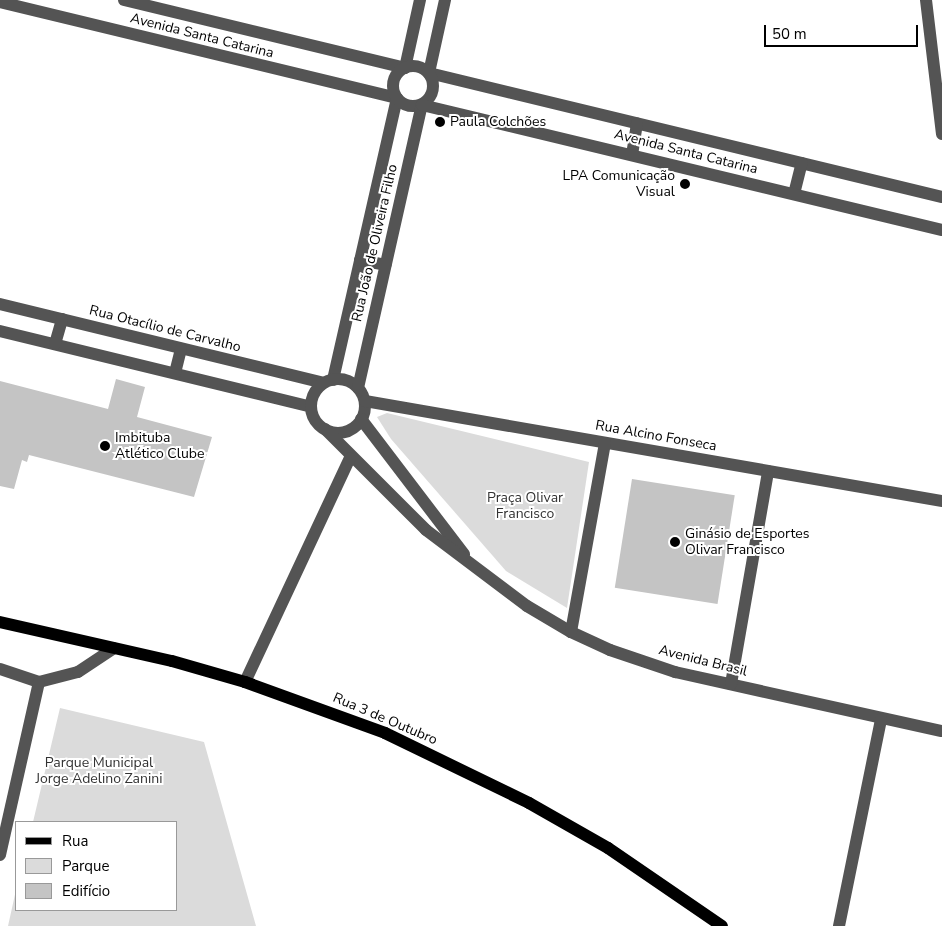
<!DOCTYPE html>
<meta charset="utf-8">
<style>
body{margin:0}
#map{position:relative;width:942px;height:926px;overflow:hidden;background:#fff;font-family:"Nunito Sans",sans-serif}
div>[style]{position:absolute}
.green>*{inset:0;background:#dbdbdb}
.building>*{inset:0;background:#c4c4c4;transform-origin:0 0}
.minor>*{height:12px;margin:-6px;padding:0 6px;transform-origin:6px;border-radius:6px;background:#545454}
.minor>.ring{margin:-6px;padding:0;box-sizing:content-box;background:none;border:12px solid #545454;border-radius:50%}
.major>*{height:12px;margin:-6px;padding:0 6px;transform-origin:6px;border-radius:6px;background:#000}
.dots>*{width:14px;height:14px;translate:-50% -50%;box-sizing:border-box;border:2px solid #fff;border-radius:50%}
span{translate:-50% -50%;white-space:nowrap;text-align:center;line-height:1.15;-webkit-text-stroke:4px #fff;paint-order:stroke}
.street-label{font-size:14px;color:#000}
.poi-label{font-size:14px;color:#000}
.left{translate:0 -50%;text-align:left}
.right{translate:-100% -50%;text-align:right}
.park-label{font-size:14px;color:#323232}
.legend{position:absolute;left:15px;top:821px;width:162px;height:90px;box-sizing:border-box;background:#fff;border:1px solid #999;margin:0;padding:6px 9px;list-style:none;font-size:15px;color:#000}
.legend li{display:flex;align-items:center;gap:10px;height:25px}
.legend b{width:25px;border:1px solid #999}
.scale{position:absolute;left:764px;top:25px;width:154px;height:22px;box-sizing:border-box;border:2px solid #000;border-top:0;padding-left:6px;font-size:15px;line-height:18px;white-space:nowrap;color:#000;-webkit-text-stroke:4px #fff;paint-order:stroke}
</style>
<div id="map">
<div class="green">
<div style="clip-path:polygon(387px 413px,589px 462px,567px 608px,506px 571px,391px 439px,377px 417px)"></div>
<div style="clip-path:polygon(60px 708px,204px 742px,256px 926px,8px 926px,16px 890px,16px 910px,176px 910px,176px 822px,33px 822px)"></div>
</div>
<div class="building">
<div style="clip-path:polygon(116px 379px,145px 387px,137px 417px,212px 437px,194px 497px,29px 455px,27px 462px,22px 460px,14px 489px,0 486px,0 381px,108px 409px)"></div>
<div style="left:632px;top:479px;width:104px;height:110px;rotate:9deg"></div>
</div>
<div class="minor">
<div style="left:124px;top:0;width:289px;rotate:13.6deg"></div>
<div style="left:405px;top:68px;width:70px;rotate:-77.6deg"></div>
<div style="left:445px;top:0;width:75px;rotate:102.4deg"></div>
<div style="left:429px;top:73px;width:528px;rotate:13.59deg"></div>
<div style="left:926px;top:0;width:135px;rotate:83.2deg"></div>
<div style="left:0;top:2px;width:408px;rotate:13.6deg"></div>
<div style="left:397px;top:98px;width:289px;rotate:102.8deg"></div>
<div class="ring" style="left:393px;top:66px;width:28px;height:28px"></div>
<div style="left:632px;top:155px;width:32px;rotate:-81deg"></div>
<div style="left:794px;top:194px;width:32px;rotate:-76deg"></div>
<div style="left:360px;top:260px;width:26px;rotate:11deg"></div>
<div style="left:0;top:304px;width:333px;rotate:13.7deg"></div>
<div style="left:0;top:331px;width:320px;rotate:13.7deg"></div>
<div style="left:55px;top:344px;width:26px;rotate:-74deg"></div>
<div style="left:175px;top:373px;width:25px;rotate:-76deg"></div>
<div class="ring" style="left:311px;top:379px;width:42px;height:42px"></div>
<div style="left:358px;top:388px;width:290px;rotate:-77.3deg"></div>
<div style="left:422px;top:105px;width:535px;rotate:13.52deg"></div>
<div style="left:365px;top:401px;width:586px;rotate:9.83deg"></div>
<div style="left:361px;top:419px;width:170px;rotate:52.7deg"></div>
<div style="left:325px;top:429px;width:143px;rotate:45deg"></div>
<div style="left:426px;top:530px;width:126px;rotate:37deg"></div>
<div style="left:527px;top:606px;width:51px;rotate:30.6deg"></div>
<div style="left:571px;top:632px;width:43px;rotate:24.8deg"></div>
<div style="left:610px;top:650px;width:69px;rotate:18.7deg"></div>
<div style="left:675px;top:672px;width:273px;rotate:12.5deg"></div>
<div style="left:571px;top:632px;width:192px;rotate:-79.8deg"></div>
<div style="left:0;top:669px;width:41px;rotate:18.4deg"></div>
<div style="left:39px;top:682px;width:40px;rotate:-14.4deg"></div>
<div style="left:78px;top:672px;width:43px;rotate:-33.7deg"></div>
<div style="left:245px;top:682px;width:247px;rotate:-64.9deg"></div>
<div style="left:731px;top:684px;width:216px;rotate:-80.1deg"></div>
<div style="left:0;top:855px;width:177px;rotate:-77.3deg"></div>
<div style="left:839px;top:926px;width:211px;rotate:-78.5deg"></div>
</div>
<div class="major">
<div style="left:0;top:622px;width:176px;rotate:12.8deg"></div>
<div style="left:172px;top:661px;width:76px;rotate:16deg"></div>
<div style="left:245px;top:682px;width:149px;rotate:20deg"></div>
<div style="left:385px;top:733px;width:160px;rotate:25.9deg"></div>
<div style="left:529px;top:803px;width:91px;rotate:29.7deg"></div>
<div style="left:608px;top:848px;width:138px;rotate:34.4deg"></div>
</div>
<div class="dots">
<div style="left:440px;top:122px;background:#000"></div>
<div style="left:685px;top:184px;background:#000"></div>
<div style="left:105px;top:446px;background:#000"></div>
<div style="left:675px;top:542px;background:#000"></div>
</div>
<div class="street-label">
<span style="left:202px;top:36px;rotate:14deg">Avenida Santa Catarina</span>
<span style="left:686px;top:152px;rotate:14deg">Avenida Santa Catarina</span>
<span style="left:375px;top:243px;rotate:-77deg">Rua João de Oliveira Filho</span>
<span style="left:165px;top:329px;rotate:14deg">Rua Otacílio de Carvalho</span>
<span style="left:656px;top:436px;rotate:10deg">Rua Alcino Fonseca</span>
<span style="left:703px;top:661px;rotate:14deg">Avenida Brasil</span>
<span style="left:385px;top:719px;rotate:23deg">Rua 3 de Outubro</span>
</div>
<div class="poi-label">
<span class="left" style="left:450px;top:122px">Paula Colchões</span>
<span class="right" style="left:675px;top:184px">LPA Comunicação<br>Visual</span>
<span class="left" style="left:115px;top:446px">Imbituba<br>Atlético Clube</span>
<span class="left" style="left:685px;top:542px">Ginásio de Esportes<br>Olivar Francisco</span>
</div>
<div class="park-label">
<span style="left:525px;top:506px">Praça Olivar<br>Francisco</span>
<span style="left:99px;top:771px">Parque Municipal<br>Jorge Adelino Zanini</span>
</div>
<ul class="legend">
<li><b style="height:6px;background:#000"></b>Rua</li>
<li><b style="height:14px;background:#dbdbdb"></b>Parque</li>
<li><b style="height:14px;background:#c4c4c4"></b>Edifício</li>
</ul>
<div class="scale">50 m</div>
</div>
